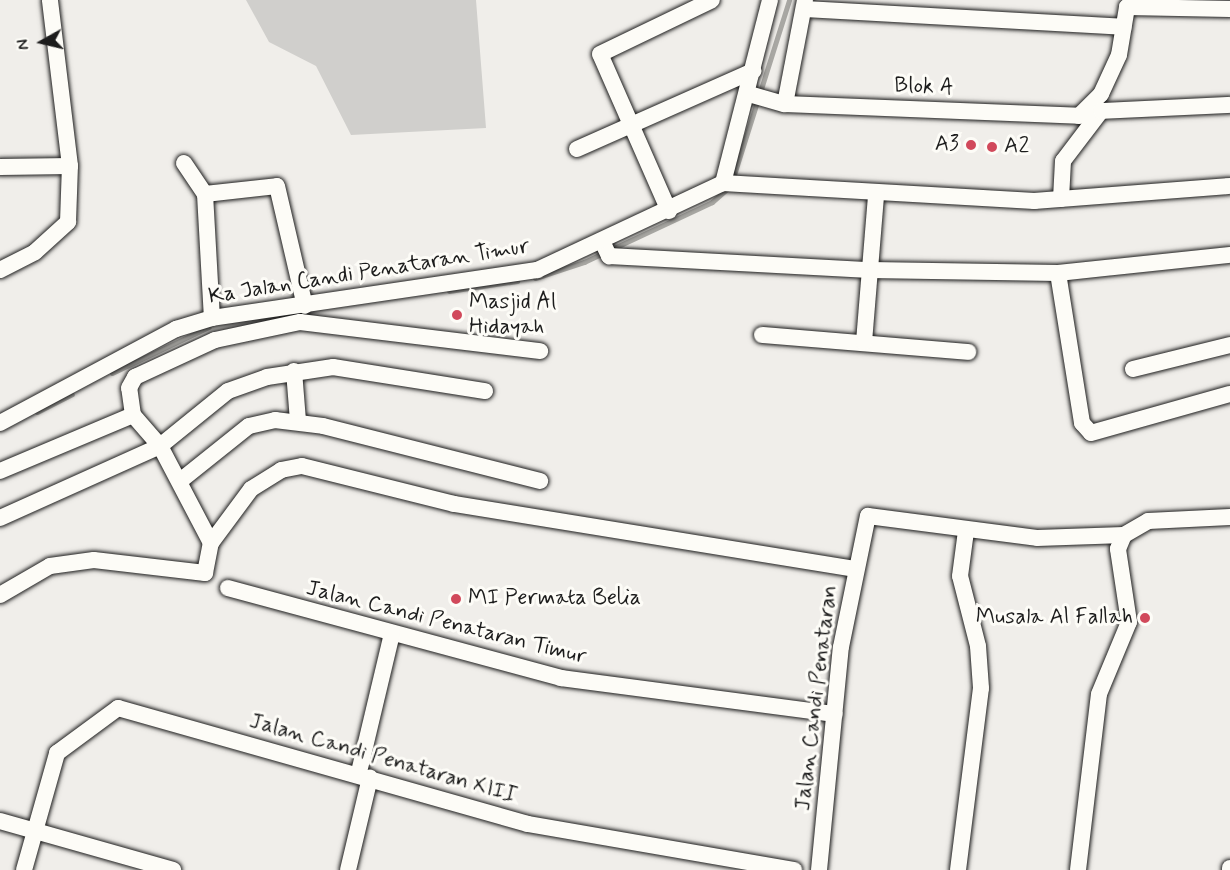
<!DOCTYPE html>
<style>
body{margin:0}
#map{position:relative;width:1230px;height:870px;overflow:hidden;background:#f0eeea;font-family:Mynerve,sans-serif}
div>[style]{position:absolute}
.green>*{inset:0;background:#d0cfcc}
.stream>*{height:5px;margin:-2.5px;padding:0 2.5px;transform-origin:2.5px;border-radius:2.5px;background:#a8a7a3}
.roads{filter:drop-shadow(0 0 2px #1c1c1c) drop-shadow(0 0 2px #1c1c1c)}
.street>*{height:16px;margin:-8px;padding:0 8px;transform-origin:8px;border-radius:8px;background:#fdfcf7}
.dots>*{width:16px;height:16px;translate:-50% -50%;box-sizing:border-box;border:3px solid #fdfcf7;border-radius:50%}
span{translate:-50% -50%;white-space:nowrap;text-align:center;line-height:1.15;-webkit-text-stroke:6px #fdfcf7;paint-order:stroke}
.street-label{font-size:22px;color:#1c1c1c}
.poi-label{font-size:22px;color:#1c1c1c}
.right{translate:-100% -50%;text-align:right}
.left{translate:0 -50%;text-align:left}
.north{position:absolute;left:12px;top:12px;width:60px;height:60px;-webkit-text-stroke:4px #fdfcf7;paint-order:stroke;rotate:262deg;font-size:16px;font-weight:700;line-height:24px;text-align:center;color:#1c1c1c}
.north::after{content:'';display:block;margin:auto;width:21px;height:27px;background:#1c1c1c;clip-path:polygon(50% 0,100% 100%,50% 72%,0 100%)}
</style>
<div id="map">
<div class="green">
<div style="clip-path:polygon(246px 0,476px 0,486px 128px,351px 135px,316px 66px,269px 42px)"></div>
</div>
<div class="stream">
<div style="left:732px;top:181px;width:190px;rotate:-72.5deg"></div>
<div style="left:535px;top:278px;width:52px;rotate:-18.1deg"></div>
<div style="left:584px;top:262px;width:141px;rotate:-25.1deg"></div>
<div style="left:712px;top:202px;width:20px;rotate:-41deg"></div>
<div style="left:449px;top:291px;width:69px;rotate:-8.4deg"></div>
<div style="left:112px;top:373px;width:107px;rotate:-25.4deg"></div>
<div style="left:37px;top:412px;width:39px;rotate:-27deg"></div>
</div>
<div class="roads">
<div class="street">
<div style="left:804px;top:9px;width:320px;rotate:3.2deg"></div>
<div style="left:749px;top:94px;width:37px;rotate:16deg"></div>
<div style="left:785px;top:104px;width:294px;rotate:2.3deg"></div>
<div style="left:1079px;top:116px;width:31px;rotate:-45deg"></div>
<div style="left:1101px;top:94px;width:43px;rotate:-65.2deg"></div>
<div style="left:1119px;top:55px;width:49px;rotate:-80.5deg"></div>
<div style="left:1127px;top:7px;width:103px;rotate:1.1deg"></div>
<div style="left:785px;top:104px;width:106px;rotate:-79.1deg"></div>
<div style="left:577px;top:149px;width:193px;rotate:-23.9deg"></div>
<div style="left:184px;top:163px;width:37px;rotate:56deg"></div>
<div style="left:205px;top:194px;width:124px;rotate:86.8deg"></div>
<div style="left:0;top:167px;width:70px;rotate:-0.8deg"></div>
<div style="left:723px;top:183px;width:312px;rotate:3.3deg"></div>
<div style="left:1034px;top:201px;width:197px;rotate:-4.4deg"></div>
<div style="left:205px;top:194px;width:72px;rotate:-6.3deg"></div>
<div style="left:277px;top:186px;width:123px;rotate:76.9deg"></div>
<div style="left:1061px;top:199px;width:38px;rotate:-87deg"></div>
<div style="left:1063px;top:161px;width:63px;rotate:-52.8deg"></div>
<div style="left:1101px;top:111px;width:129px;rotate:-2.7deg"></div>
<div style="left:669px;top:211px;width:171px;rotate:-113.7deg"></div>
<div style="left:600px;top:54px;width:124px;rotate:-25.7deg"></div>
<div style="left:602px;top:241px;width:17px;rotate:65deg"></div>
<div style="left:609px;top:256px;width:261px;rotate:3.1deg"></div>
<div style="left:870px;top:270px;width:188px;rotate:0.9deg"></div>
<div style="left:1058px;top:273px;width:173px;rotate:-6deg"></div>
<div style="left:0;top:270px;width:39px;rotate:-27deg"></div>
<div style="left:35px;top:252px;width:45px;rotate:-42.3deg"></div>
<div style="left:68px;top:222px;width:56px;rotate:-88deg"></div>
<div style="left:70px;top:166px;width:167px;rotate:-96.9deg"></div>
<div style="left:1058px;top:273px;width:152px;rotate:80.9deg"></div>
<div style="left:1082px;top:423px;width:13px;rotate:48deg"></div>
<div style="left:1091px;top:433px;width:144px;rotate:-15.7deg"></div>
<div style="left:762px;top:335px;width:207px;rotate:4.7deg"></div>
<div style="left:864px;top:342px;width:146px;rotate:-85.3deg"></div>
<div style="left:1133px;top:369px;width:100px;rotate:-13.9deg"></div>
<div style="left:294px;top:371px;width:50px;rotate:85.4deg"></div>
<div style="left:0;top:423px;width:200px;rotate:-28.1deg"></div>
<div style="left:176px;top:329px;width:38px;rotate:-17deg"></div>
<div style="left:212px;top:318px;width:329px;rotate:-8.4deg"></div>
<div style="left:537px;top:270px;width:205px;rotate:-25.1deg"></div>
<div style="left:723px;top:183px;width:189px;rotate:-75.6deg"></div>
<div style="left:0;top:471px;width:144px;rotate:-22.8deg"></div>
<div style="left:180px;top:481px;width:88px;rotate:-38.6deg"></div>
<div style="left:249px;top:426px;width:27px;rotate:-13deg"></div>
<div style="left:275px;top:420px;width:48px;rotate:7.1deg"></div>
<div style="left:323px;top:426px;width:224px;rotate:14.2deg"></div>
<div style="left:0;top:518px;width:175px;rotate:-24.2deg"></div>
<div style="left:160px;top:446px;width:87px;rotate:-39deg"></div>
<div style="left:228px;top:391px;width:41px;rotate:-19.7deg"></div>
<div style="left:267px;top:377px;width:67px;rotate:-8.6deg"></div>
<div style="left:333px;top:367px;width:154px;rotate:9deg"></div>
<div style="left:211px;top:543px;width:67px;rotate:-53.5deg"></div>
<div style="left:251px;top:489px;width:36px;rotate:-32deg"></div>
<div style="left:281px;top:470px;width:21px;rotate:-11deg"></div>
<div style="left:302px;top:466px;width:157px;rotate:14deg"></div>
<div style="left:454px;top:504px;width:407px;rotate:9.2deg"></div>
<div style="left:228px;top:588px;width:345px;rotate:15.1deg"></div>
<div style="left:561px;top:678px;width:276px;rotate:7.5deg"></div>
<div style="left:0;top:595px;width:58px;rotate:-30.1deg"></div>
<div style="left:50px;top:566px;width:44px;rotate:-7.8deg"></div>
<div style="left:94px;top:560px;width:112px;rotate:6.7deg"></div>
<div style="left:205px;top:573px;width:31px;rotate:-79deg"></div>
<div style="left:211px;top:543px;width:110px;rotate:-117.7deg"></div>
<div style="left:160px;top:446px;width:41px;rotate:-131.1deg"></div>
<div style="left:133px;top:415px;width:27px;rotate:-98deg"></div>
<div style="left:129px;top:388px;width:13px;rotate:-61deg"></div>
<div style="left:135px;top:377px;width:88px;rotate:-24.8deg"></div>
<div style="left:215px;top:340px;width:87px;rotate:-12deg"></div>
<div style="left:300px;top:322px;width:242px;rotate:6.9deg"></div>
<div style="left:359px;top:772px;width:142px;rotate:-76.6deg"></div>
<div style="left:0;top:821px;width:180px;rotate:15.8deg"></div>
<div style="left:24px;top:870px;width:122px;rotate:-74.2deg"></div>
<div style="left:57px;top:753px;width:76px;rotate:-36.4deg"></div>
<div style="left:118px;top:708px;width:426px;rotate:15.8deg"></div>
<div style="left:528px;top:824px;width:270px;rotate:9.8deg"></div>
<div style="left:348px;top:870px;width:95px;rotate:-76.6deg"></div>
<div style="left:819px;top:870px;width:224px;rotate:-84.4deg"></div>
<div style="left:841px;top:647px;width:134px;rotate:-78.4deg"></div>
<div style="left:868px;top:516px;width:170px;rotate:7.4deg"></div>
<div style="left:1037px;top:538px;width:87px;rotate:-2deg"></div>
<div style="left:1124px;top:535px;width:28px;rotate:-30deg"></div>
<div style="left:1148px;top:521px;width:82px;rotate:-2.8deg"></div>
<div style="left:958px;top:870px;width:183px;rotate:-82.8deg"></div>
<div style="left:981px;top:688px;width:42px;rotate:-94.1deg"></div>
<div style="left:978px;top:646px;width:72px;rotate:-104.4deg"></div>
<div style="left:960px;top:576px;width:45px;rotate:-82.4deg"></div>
<div style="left:1078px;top:870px;width:177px;rotate:-83.2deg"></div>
<div style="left:1099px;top:694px;width:78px;rotate:-67.4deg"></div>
<div style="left:1129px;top:622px;width:74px;rotate:-98.6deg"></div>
<div style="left:1118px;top:549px;width:15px;rotate:-67deg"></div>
<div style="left:1230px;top:870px;width:2px;rotate:-90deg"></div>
</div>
</div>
<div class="dots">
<div style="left:971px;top:145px;background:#d1495b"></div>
<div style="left:992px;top:147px;background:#d1495b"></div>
<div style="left:457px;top:315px;background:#d1495b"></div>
<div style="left:456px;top:599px;background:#d1495b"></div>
<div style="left:1145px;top:618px;background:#d1495b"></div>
</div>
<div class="street-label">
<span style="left:924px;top:87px;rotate:2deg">Blok A</span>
<span style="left:369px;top:272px;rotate:-9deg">Ka Jalan Candi Penataran Timur</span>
<span style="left:446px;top:623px;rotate:14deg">Jalan Candi Penataran Timur</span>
<span style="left:817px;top:698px;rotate:-83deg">Jalan Candi Penataran</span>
<span style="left:383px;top:759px;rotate:16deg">Jalan Candi Penataran XIII</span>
</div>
<div class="poi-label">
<span class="right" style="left:959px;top:145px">A3</span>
<span class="left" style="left:1004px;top:147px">A2</span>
<span class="left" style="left:469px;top:315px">Masjid Al<br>Hidayah</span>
<span class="left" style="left:468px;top:599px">MI Permata Belia</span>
<span class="right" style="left:1133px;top:618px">Musala Al Fallah</span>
</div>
<div class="north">N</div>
</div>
